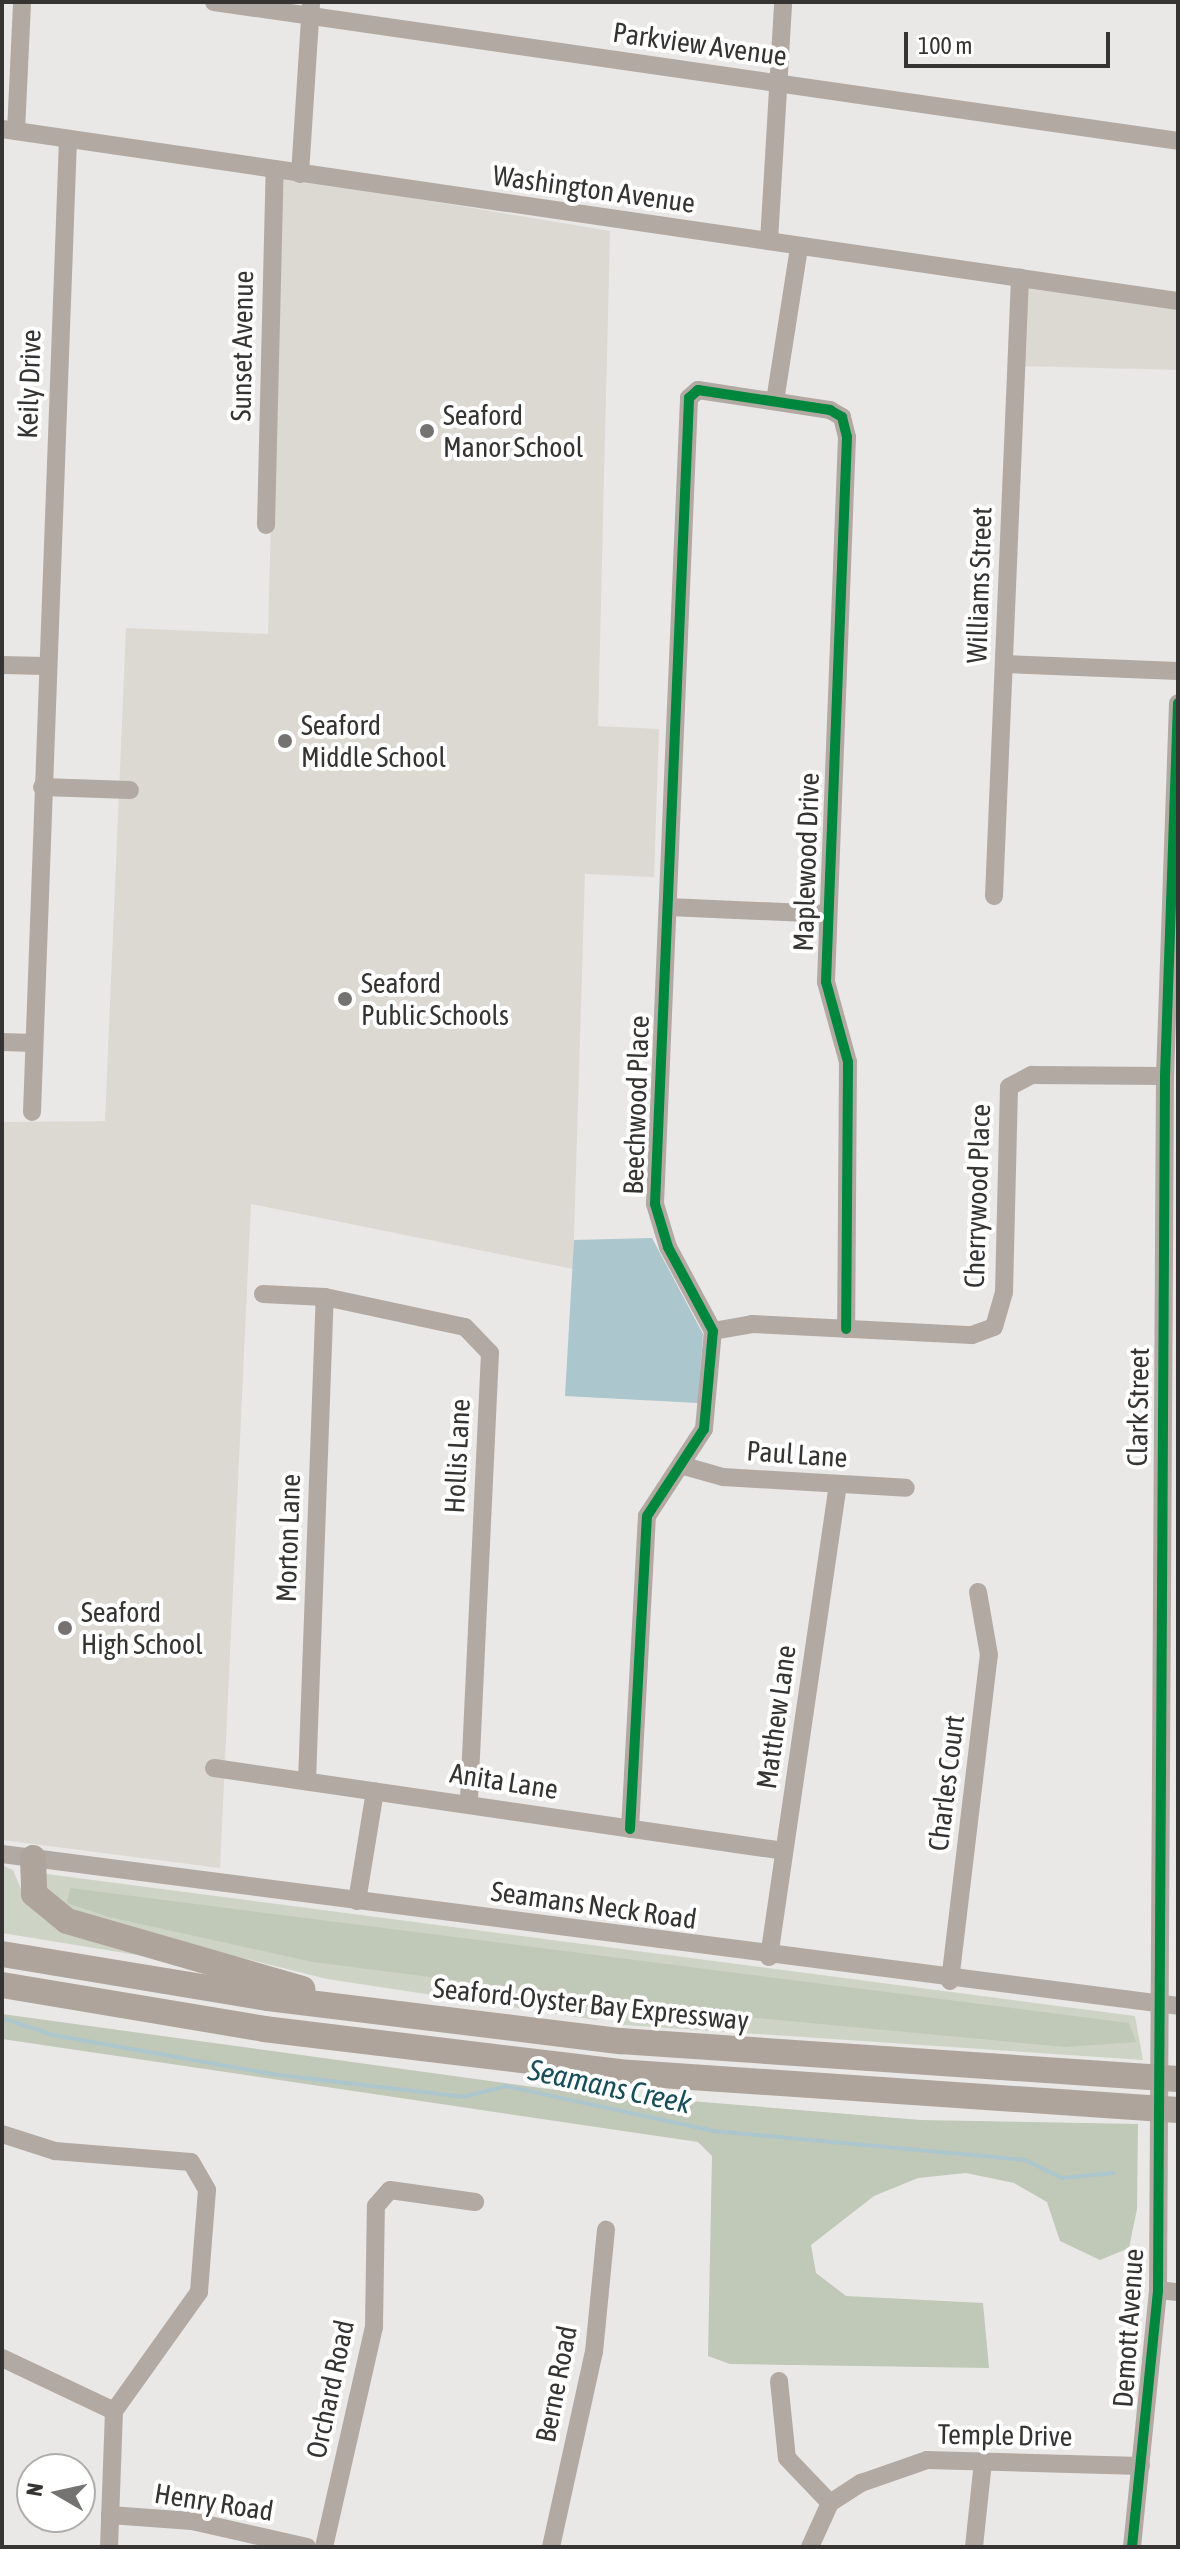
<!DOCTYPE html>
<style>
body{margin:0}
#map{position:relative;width:1180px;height:2549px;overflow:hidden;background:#e9e8e6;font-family:"Asap Condensed",sans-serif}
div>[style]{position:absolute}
.built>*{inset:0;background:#dcd9d3}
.green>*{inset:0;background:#cdd4c5}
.forest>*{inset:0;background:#c0c8b7}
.water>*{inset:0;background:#abc6cd}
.stream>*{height:4px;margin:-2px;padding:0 2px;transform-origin:2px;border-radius:2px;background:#abc6cd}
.minor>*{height:18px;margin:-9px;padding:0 9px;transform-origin:9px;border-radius:9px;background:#b2a9a3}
.highway>*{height:26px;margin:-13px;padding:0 13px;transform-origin:13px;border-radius:13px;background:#aea49b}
.cycleway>*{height:10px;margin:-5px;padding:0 5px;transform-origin:5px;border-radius:5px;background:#00873e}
.dots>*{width:22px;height:22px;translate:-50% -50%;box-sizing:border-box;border:4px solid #fff;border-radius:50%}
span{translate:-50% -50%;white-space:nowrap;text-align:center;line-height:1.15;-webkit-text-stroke:8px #fff;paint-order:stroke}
.street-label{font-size:28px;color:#353433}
.poi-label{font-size:28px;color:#353433}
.left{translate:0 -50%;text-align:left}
.water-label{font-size:30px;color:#174e5a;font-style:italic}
.frame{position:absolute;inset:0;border:4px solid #353433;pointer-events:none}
.north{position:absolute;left:16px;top:2453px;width:80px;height:80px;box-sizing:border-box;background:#fff;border:2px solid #aeaead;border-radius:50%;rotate:279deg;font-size:22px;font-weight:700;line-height:32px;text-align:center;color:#353433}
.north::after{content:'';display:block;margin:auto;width:28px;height:36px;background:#747372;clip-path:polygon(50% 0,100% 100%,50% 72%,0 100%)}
.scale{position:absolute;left:904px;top:32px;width:206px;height:36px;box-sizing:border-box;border:4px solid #353433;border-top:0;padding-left:10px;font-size:24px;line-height:28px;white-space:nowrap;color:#353433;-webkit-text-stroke:6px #fff;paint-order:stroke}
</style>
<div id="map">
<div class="built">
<div style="clip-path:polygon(280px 176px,610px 231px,598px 726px,659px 729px,654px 877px,585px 874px,573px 1269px,251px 1204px,220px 1868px,2px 1840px,2px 1122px,105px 1121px,126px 628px,268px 634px)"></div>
<div style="clip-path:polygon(1023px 281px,1178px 304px,1178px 370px,1020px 366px)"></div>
</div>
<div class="green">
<div style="clip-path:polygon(2px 1865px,13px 1870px,26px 1901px,143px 1956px,2px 1933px)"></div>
<div style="clip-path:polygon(39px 1873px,1135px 2016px,1143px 2060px,624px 2025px,600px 2014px,597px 2020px,327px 1979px,56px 1911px)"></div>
</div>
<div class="forest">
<div style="clip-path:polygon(70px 1888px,1129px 2023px,1136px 2042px,1065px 2047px,736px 2016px,313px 1962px,109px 1917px,67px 1903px)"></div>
<div style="clip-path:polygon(2px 2014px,556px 2090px,921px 2120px,1138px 2124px,1137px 2209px,1129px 2248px,1100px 2260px,1060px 2241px,1047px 2202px,1014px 2183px,966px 2173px,918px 2178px,874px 2196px,811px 2245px,816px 2273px,846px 2296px,983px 2303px,989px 2368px,730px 2364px,708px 2356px,712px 2156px,698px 2142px,2px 2039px)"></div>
</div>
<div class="water">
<div style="clip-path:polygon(652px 1238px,703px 1334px,698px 1403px,565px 1396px,574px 1240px)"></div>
</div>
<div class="stream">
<div style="left:2px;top:2018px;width:54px;rotate:18.4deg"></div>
<div style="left:53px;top:2035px;width:221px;rotate:10.1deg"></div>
<div style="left:271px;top:2074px;width:193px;rotate:6.8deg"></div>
<div style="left:463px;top:2097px;width:44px;rotate:-14.3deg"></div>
<div style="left:506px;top:2086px;width:213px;rotate:12.2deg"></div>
<div style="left:714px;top:2131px;width:312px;rotate:5.3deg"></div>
<div style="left:1025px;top:2160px;width:41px;rotate:25.9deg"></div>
<div style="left:1062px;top:2178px;width:52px;rotate:-5.5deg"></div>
</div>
<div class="minor">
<div style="left:214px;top:2px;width:974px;rotate:8.2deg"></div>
<div style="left:2px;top:129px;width:1189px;rotate:8.32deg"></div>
<div style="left:16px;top:131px;width:129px;rotate:-87.3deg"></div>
<div style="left:300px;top:174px;width:172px;rotate:-86.3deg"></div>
<div style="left:769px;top:241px;width:239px;rotate:-86.6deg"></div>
<div style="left:775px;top:401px;width:156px;rotate:-81.1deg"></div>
<div style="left:266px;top:525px;width:356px;rotate:-88.6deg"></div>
<div style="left:1004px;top:664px;width:174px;rotate:2.3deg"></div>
<div style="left:2px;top:665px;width:43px;rotate:1.3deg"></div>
<div style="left:42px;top:787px;width:88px;rotate:2deg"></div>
<div style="left:994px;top:896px;width:619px;rotate:-87.59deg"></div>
<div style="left:668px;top:907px;width:160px;rotate:2.5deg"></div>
<div style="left:2px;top:1042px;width:32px;rotate:2deg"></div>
<div style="left:32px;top:1112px;width:974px;rotate:-87.88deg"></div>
<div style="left:263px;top:1294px;width:62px;rotate:2.8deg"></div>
<div style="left:325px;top:1297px;width:143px;rotate:12.1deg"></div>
<div style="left:465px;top:1327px;width:36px;rotate:46deg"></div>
<div style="left:490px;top:1353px;width:451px;rotate:92.7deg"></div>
<div style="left:713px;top:1331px;width:40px;rotate:-10deg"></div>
<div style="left:752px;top:1324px;width:220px;rotate:2.9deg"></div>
<div style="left:972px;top:1335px;width:23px;rotate:-20deg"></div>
<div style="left:994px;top:1327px;width:36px;rotate:-74deg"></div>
<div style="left:1004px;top:1292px;width:205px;rotate:-88.6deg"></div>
<div style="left:1009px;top:1087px;width:26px;rotate:-28deg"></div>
<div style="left:1032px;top:1075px;width:133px;rotate:0.4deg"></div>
<div style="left:684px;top:1466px;width:41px;rotate:15.8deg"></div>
<div style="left:723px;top:1477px;width:183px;rotate:3.4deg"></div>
<div style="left:214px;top:1768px;width:576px;rotate:8.28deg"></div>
<div style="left:307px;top:1781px;width:484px;rotate:-87.9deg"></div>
<div style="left:630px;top:1829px;width:313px;rotate:-86.9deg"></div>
<div style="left:647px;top:1516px;width:104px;rotate:-56.8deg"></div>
<div style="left:704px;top:1429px;width:98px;rotate:-84.8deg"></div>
<div style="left:713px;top:1331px;width:95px;rotate:-118.2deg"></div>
<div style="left:668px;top:1247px;width:45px;rotate:-106.8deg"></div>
<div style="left:655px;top:1204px;width:807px;rotate:-87.58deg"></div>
<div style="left:689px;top:398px;width:12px;rotate:-42deg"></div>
<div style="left:698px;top:390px;width:134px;rotate:8.6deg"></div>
<div style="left:830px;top:410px;width:14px;rotate:30deg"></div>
<div style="left:842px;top:417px;width:21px;rotate:76deg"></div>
<div style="left:847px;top:437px;width:545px;rotate:92.21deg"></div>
<div style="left:826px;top:982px;width:83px;rotate:74.6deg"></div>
<div style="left:848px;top:1062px;width:267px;rotate:90.4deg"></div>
<div style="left:2px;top:1854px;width:1186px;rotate:7.36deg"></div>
<div style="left:357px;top:1901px;width:111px;rotate:-80.7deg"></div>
<div style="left:769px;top:1957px;width:477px;rotate:-81.7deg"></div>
<div style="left:950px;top:1981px;width:328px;rotate:-83.2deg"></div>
<div style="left:989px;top:1655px;width:64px;rotate:-99.9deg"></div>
<div style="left:2px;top:2134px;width:56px;rotate:17.8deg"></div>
<div style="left:55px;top:2151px;width:136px;rotate:4.6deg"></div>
<div style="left:191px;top:2162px;width:32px;rotate:60deg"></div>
<div style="left:207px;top:2190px;width:102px;rotate:94.5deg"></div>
<div style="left:199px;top:2292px;width:146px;rotate:125.5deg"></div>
<div style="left:114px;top:2411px;width:136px;rotate:92.1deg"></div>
<div style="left:1158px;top:2290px;width:20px;rotate:6deg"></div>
<div style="left:2px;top:2358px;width:124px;rotate:25.3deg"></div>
<div style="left:779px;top:2381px;width:77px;rotate:84.1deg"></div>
<div style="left:787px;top:2458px;width:62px;rotate:46.3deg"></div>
<div style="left:110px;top:2515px;width:82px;rotate:4.2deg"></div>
<div style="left:192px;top:2521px;width:118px;rotate:12.7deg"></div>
<div style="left:324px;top:2547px;width:226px;rotate:-77.2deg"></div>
<div style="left:374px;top:2327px;width:121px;rotate:-89.1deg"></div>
<div style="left:376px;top:2206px;width:21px;rotate:-49deg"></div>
<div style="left:390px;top:2190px;width:86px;rotate:8deg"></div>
<div style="left:551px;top:2547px;width:200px;rotate:-77.6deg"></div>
<div style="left:594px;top:2352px;width:123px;rotate:-84.4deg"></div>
<div style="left:810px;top:2547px;width:48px;rotate:-65.6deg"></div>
<div style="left:830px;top:2503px;width:37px;rotate:-33deg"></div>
<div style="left:861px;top:2483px;width:70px;rotate:-19.2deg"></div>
<div style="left:927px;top:2460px;width:214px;rotate:1.6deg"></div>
<div style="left:974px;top:2547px;width:85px;rotate:-84deg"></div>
<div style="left:1132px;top:2547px;width:258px;rotate:-84.2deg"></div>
<div style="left:1158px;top:2290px;width:1214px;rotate:-89.67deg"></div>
<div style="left:1165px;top:1076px;width:373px;rotate:-88deg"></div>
</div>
<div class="highway">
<div style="left:33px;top:1858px;width:36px;rotate:88deg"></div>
<div style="left:34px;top:1894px;width:43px;rotate:39.3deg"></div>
<div style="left:67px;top:1921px;width:245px;rotate:16.1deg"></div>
<div style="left:2px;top:1954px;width:270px;rotate:9.4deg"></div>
<div style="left:268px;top:1998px;width:355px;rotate:7deg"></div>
<div style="left:620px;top:2041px;width:559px;rotate:3.9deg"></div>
<div style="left:2px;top:1985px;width:266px;rotate:9.5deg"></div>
<div style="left:264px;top:2029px;width:356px;rotate:6.9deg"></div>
<div style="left:617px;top:2072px;width:562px;rotate:3.88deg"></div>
</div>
<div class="cycleway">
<div style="left:630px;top:1829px;width:313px;rotate:-86.9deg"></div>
<div style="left:647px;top:1516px;width:104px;rotate:-56.8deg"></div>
<div style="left:704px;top:1429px;width:98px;rotate:-84.8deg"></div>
<div style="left:713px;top:1331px;width:95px;rotate:-118.2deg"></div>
<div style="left:668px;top:1247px;width:45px;rotate:-106.8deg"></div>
<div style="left:655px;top:1204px;width:807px;rotate:-87.58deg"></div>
<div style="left:689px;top:398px;width:12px;rotate:-42deg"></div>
<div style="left:698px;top:390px;width:134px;rotate:8.6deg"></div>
<div style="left:830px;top:410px;width:14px;rotate:30deg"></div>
<div style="left:842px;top:417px;width:21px;rotate:76deg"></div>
<div style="left:847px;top:437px;width:545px;rotate:92.21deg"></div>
<div style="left:826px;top:982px;width:83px;rotate:74.6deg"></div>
<div style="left:848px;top:1062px;width:267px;rotate:90.4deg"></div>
<div style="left:1132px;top:2547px;width:258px;rotate:-84.2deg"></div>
<div style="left:1158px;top:2290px;width:1214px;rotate:-89.67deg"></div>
<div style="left:1165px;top:1076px;width:373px;rotate:-88deg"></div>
</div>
<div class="dots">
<div style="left:427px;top:431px;background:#747372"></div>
<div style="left:285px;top:741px;background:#747372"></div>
<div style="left:345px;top:999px;background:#747372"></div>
<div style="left:65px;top:1628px;background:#747372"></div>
</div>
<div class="street-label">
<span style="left:700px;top:44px;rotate:8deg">Parkview Avenue</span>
<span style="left:594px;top:189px;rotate:8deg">Washington Avenue</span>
<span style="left:242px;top:346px;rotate:-89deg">Sunset Avenue</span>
<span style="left:29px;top:384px;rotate:-88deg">Keily Drive</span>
<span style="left:979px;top:585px;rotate:-88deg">Williams Street</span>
<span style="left:806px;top:862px;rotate:-88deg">Maplewood Drive</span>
<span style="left:636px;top:1105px;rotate:-88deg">Beechwood Place</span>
<span style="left:977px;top:1196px;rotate:-88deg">Cherrywood Place</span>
<span style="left:1138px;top:1407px;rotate:-89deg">Clark Street</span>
<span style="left:797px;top:1454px;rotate:4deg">Paul Lane</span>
<span style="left:457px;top:1456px;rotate:-87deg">Hollis Lane</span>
<span style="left:288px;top:1538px;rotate:-88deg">Morton Lane</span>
<span style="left:776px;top:1717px;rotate:-82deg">Matthew Lane</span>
<span style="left:504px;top:1781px;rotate:9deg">Anita Lane</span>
<span style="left:946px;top:1783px;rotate:-83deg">Charles Court</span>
<span style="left:594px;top:1905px;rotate:8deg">Seamans Neck Road</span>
<span style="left:591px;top:2004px;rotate:6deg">Seaford-Oyster Bay Expressway</span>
<span style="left:1128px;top:2328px;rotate:-86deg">Demott Avenue</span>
<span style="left:556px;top:2384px;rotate:-79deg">Berne Road</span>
<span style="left:330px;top:2389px;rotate:-78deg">Orchard Road</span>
<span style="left:1005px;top:2435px;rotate:1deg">Temple Drive</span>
<span style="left:214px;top:2502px;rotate:9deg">Henry Road</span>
</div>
<div class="poi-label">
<span class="left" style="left:443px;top:431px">Seaford<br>Manor School</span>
<span class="left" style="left:301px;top:741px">Seaford<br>Middle School</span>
<span class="left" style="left:361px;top:999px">Seaford<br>Public Schools</span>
<span class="left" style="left:81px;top:1628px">Seaford<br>High School</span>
</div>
<div class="water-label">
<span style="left:610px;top:2086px;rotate:12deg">Seamans Creek</span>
</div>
<div class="frame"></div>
<div class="north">N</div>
<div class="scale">100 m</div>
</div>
